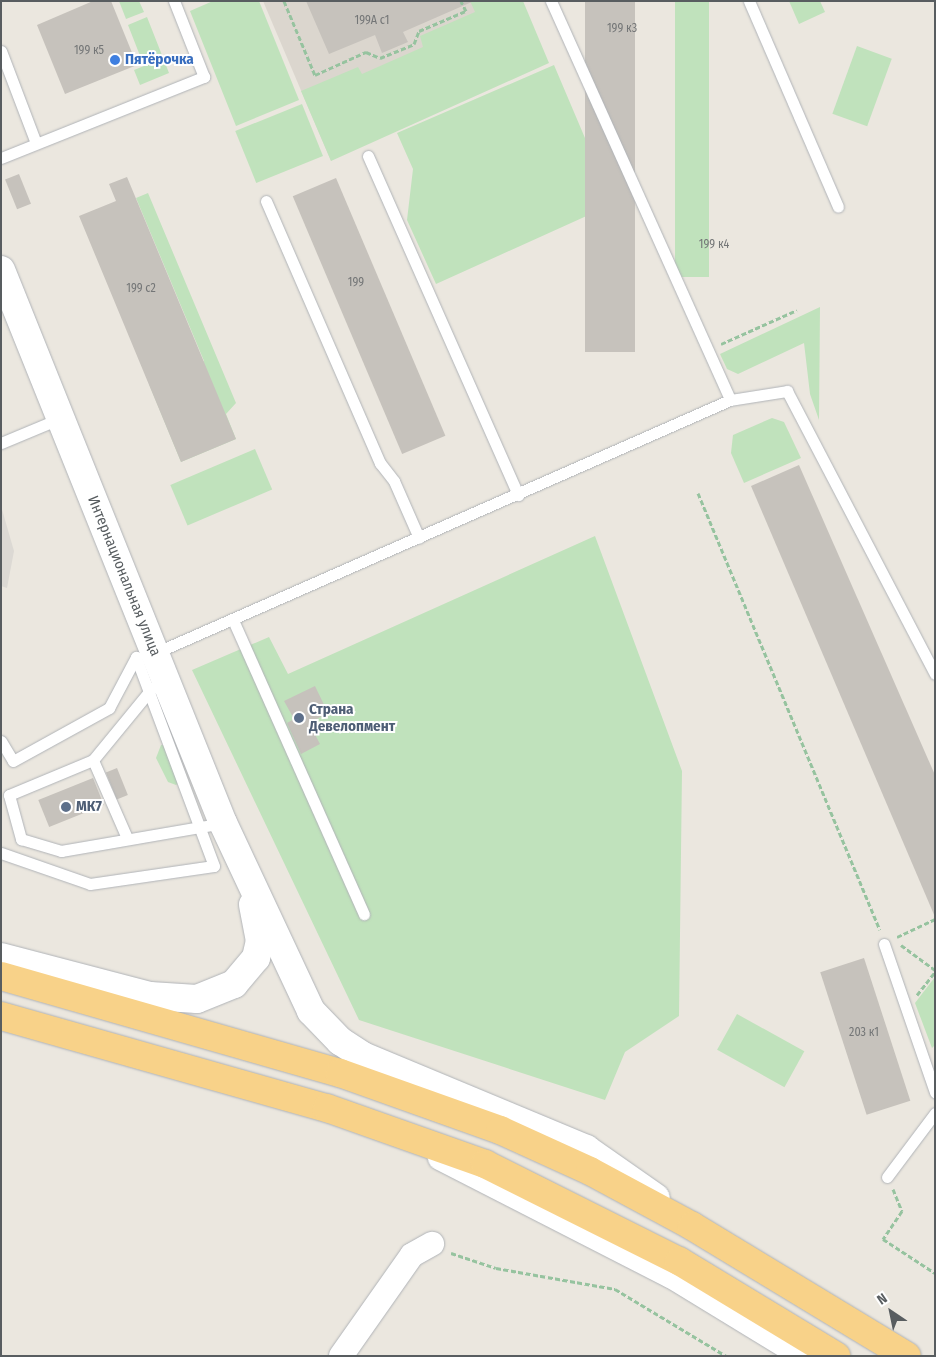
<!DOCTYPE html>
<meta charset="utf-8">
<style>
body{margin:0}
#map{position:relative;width:936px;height:1357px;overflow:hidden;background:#ebe7df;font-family:"Fira Sans Condensed",sans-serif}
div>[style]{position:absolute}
.industrial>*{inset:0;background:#dcd9d4}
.education>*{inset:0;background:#dbd6ce}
.green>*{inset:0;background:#c0e2bc;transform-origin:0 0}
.building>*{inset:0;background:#c6c2bc;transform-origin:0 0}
.path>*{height:3px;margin-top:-1.5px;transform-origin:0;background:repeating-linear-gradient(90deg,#96c39f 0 5px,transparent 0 7.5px)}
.roads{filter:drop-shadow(0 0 1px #b0b3b7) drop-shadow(0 0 1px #b0b3b7)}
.lane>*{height:11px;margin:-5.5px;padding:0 5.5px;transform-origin:5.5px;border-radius:5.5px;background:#fff}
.street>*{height:24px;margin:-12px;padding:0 12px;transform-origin:12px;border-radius:12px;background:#fff}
.secondary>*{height:28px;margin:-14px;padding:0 14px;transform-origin:14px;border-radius:14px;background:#fff}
.highway>*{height:28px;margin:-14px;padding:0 14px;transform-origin:14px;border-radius:14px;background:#f8d289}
.dots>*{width:14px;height:14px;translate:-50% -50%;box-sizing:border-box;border:2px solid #fff;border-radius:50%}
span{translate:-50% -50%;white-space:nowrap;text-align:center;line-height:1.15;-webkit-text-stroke:4px #fff;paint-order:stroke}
.number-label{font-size:12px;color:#747677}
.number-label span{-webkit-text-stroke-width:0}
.shop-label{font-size:15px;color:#366cbe;font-weight:700}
.left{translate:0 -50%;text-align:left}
.street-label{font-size:15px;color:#585d60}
.service-label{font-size:15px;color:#4e5e75;font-weight:700}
.frame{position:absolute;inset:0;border:2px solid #585d60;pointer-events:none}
.north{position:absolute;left:866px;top:1287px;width:50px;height:50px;-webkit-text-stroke:4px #fff;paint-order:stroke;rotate:326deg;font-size:14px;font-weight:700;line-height:20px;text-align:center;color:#585d60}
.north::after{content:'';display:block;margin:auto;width:18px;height:22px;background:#585d60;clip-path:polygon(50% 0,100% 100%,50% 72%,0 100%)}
</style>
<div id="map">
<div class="industrial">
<div style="clip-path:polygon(1px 506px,14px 551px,7px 588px,1px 586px)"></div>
</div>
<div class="education">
<div style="clip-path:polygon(263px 1px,523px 1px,331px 161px)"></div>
</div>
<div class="green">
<div style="clip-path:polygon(119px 1px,139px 1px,144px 12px,126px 19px)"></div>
<div style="clip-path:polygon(213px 1px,259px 1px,299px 100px,236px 126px,190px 11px)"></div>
<div style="clip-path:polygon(470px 1px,523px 1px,549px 63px,331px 161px,301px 91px,358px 67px,362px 74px,423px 47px,420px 36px,475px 12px)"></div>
<div style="left:675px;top:1px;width:34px;height:276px"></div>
<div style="clip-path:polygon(789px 1px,820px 1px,825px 12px,799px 24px)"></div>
<div style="clip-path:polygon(147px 17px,169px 73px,140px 85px,134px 70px,144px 66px,128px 25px)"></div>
<div style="left:857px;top:46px;width:37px;height:72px;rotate:20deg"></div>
<div style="clip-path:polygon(554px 65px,613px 204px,436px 284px,407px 220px,413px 169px,397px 133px)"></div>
<div style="left:302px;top:104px;width:56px;height:72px;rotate:68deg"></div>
<div style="clip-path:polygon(148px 193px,236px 403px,226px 414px,236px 439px,181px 462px,149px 384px,204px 361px,136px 198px)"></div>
<div style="clip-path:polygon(820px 307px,819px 420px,810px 394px,804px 343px,738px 374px,727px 369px,720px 354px)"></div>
<div style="clip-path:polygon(772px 418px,784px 422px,801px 458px,744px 483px,731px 453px,733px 435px)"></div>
<div style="left:255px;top:449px;width:44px;height:92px;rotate:67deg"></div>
<div style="clip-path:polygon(595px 536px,682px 771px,679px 1016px,625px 1052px,605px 1100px,359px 1020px,192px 670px,269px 637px,288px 674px)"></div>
<div style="clip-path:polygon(161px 745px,167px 745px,180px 782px,176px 785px,168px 782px,156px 758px)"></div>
<div style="clip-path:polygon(935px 977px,935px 1045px,932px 1048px,915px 1003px)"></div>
<div style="left:737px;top:1014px;width:77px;height:41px;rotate:29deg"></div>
</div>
<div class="building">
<div style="clip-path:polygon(93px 1px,111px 1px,137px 65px,65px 94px,37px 25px)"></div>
<div style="clip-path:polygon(306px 1px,474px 1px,403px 32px,408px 42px,382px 53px,375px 35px,329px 54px)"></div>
<div style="left:585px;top:1px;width:50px;height:351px"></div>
<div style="left:19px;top:174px;width:32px;height:15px;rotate:68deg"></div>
<div style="clip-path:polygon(127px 177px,236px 439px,181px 462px,79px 216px,116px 201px,109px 184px)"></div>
<div style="left:336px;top:178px;width:280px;height:47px;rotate:67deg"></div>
<div style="clip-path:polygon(799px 465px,935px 775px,935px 917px,751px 486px)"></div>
<div style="clip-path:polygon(315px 686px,328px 713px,309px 723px,320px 744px,301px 754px,287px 723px,294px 719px,284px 701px)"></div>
<div style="left:117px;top:768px;width:29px;height:12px;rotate:68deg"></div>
<div style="left:93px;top:778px;width:29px;height:59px;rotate:68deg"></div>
<div style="left:864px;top:958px;width:150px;height:46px;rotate:72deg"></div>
</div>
<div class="path">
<div style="left:284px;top:1px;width:80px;rotate:67.3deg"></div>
<div style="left:315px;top:75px;width:56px;rotate:-24.3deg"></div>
<div style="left:366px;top:52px;width:15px;rotate:23deg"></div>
<div style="left:380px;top:58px;width:37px;rotate:-22deg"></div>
<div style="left:414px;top:44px;width:14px;rotate:-69deg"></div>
<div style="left:419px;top:31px;width:51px;rotate:-23.1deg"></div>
<div style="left:466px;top:11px;width:11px;rotate:-117deg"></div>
<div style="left:721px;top:344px;width:83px;rotate:-24.1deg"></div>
<div style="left:698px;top:493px;width:473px;rotate:67.4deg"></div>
<div style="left:897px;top:937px;width:42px;rotate:-25.3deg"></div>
<div style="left:901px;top:945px;width:42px;rotate:36.3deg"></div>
<div style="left:917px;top:995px;width:29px;rotate:-52deg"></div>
<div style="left:893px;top:1189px;width:24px;rotate:68deg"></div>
<div style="left:902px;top:1211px;width:34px;rotate:124deg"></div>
<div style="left:883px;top:1239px;width:62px;rotate:33.2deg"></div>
<div style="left:451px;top:1253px;width:47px;rotate:18.4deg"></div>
<div style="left:496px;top:1268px;width:121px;rotate:10deg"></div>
<div style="left:615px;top:1289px;width:130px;rotate:31.1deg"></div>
</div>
<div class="roads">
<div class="lane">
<div style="left:551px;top:1px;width:437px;rotate:65.8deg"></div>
<div style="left:749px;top:1px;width:224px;rotate:66.6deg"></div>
<div style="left:1px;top:51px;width:98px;rotate:69.2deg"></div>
<div style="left:368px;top:156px;width:371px;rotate:66.1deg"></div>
<div style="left:1px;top:158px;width:219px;rotate:-21.8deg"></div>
<div style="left:204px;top:77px;width:82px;rotate:-111.5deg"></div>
<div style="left:266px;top:201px;width:286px;rotate:66.5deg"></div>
<div style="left:380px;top:463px;width:23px;rotate:52deg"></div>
<div style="left:394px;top:481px;width:62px;rotate:66.3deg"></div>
<div style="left:1px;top:443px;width:65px;rotate:-22.6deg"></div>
<div style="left:233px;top:620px;width:322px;rotate:66deg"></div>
<div style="left:155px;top:653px;width:628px;rotate:-23.75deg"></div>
<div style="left:730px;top:400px;width:58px;rotate:-9deg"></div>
<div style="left:787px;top:391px;width:319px;rotate:62.4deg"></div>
<div style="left:1px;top:741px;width:23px;rotate:59deg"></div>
<div style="left:13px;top:761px;width:110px;rotate:-28.9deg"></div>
<div style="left:109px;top:708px;width:58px;rotate:-62.1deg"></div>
<div style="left:93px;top:760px;width:91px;rotate:157.4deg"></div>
<div style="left:9px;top:795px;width:46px;rotate:74.7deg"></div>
<div style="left:21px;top:839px;width:42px;rotate:16.7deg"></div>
<div style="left:61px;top:851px;width:164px;rotate:-9.8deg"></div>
<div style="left:127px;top:838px;width:85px;rotate:-113.6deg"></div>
<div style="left:93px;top:760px;width:94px;rotate:-50.6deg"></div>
<div style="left:1px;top:853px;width:94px;rotate:19.2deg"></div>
<div style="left:90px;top:884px;width:125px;rotate:-8.3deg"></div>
<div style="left:214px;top:866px;width:223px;rotate:-110.5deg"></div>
<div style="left:884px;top:944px;width:157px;rotate:71deg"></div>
<div style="left:887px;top:1177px;width:80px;rotate:-53.1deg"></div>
</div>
<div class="street">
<div style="left:440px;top:1158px;width:259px;rotate:27.1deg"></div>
<div style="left:671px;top:1276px;width:153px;rotate:31.4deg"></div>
<div style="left:341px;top:1356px;width:123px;rotate:-54.9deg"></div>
<div style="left:412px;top:1255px;width:23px;rotate:-29deg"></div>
</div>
<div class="secondary">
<div style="left:1px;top:270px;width:596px;rotate:68.13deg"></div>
<div style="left:223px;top:823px;width:208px;rotate:64.9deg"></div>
<div style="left:311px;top:1011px;width:42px;rotate:46deg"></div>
<div style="left:340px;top:1041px;width:27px;rotate:33deg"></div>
<div style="left:363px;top:1056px;width:242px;rotate:22.6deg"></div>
<div style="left:586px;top:1149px;width:85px;rotate:35deg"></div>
<div style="left:1px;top:957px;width:154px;rotate:14.7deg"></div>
<div style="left:150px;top:996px;width:47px;rotate:3.7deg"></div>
<div style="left:197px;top:999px;width:40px;rotate:-22deg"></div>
<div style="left:234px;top:984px;width:34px;rotate:-50deg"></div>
<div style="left:256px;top:958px;width:17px;rotate:-77deg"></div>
<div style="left:260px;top:941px;width:37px;rotate:-101deg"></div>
</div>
<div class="highway">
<div style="left:1px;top:976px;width:353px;rotate:16deg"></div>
<div style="left:340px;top:1073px;width:170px;rotate:19.6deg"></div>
<div style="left:500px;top:1130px;width:99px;rotate:24.5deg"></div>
<div style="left:590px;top:1171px;width:116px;rotate:28.3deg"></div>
<div style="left:692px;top:1226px;width:251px;rotate:31.2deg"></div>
<div style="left:1px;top:1016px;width:339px;rotate:15.8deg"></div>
<div style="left:327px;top:1108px;width:168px;rotate:19.5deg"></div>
<div style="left:485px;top:1164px;width:217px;rotate:26.6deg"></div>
<div style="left:679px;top:1261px;width:184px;rotate:31.2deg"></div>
</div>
</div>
<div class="dots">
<div style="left:115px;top:60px;background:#3f7fe0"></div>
<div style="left:299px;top:718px;background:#5c6f8a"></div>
<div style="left:66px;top:807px;background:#5c6f8a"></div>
</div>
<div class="number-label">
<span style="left:372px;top:21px">199А с1</span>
<span style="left:622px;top:29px">199 к3</span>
<span style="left:89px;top:51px">199 к5</span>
<span style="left:714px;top:245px">199 к4</span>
<span style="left:356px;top:283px">199</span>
<span style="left:141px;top:289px">199 с2</span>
<span style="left:864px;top:1033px">203 к1</span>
</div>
<div class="shop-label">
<span class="left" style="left:125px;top:60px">Пятёрочка</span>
</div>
<div class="street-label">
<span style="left:124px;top:576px;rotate:68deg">Интернациональная улица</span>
</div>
<div class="service-label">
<span class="left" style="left:309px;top:718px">Страна<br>Девелопмент</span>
<span class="left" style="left:76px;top:807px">МК7</span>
</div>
<div class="frame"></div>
<div class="north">N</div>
</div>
